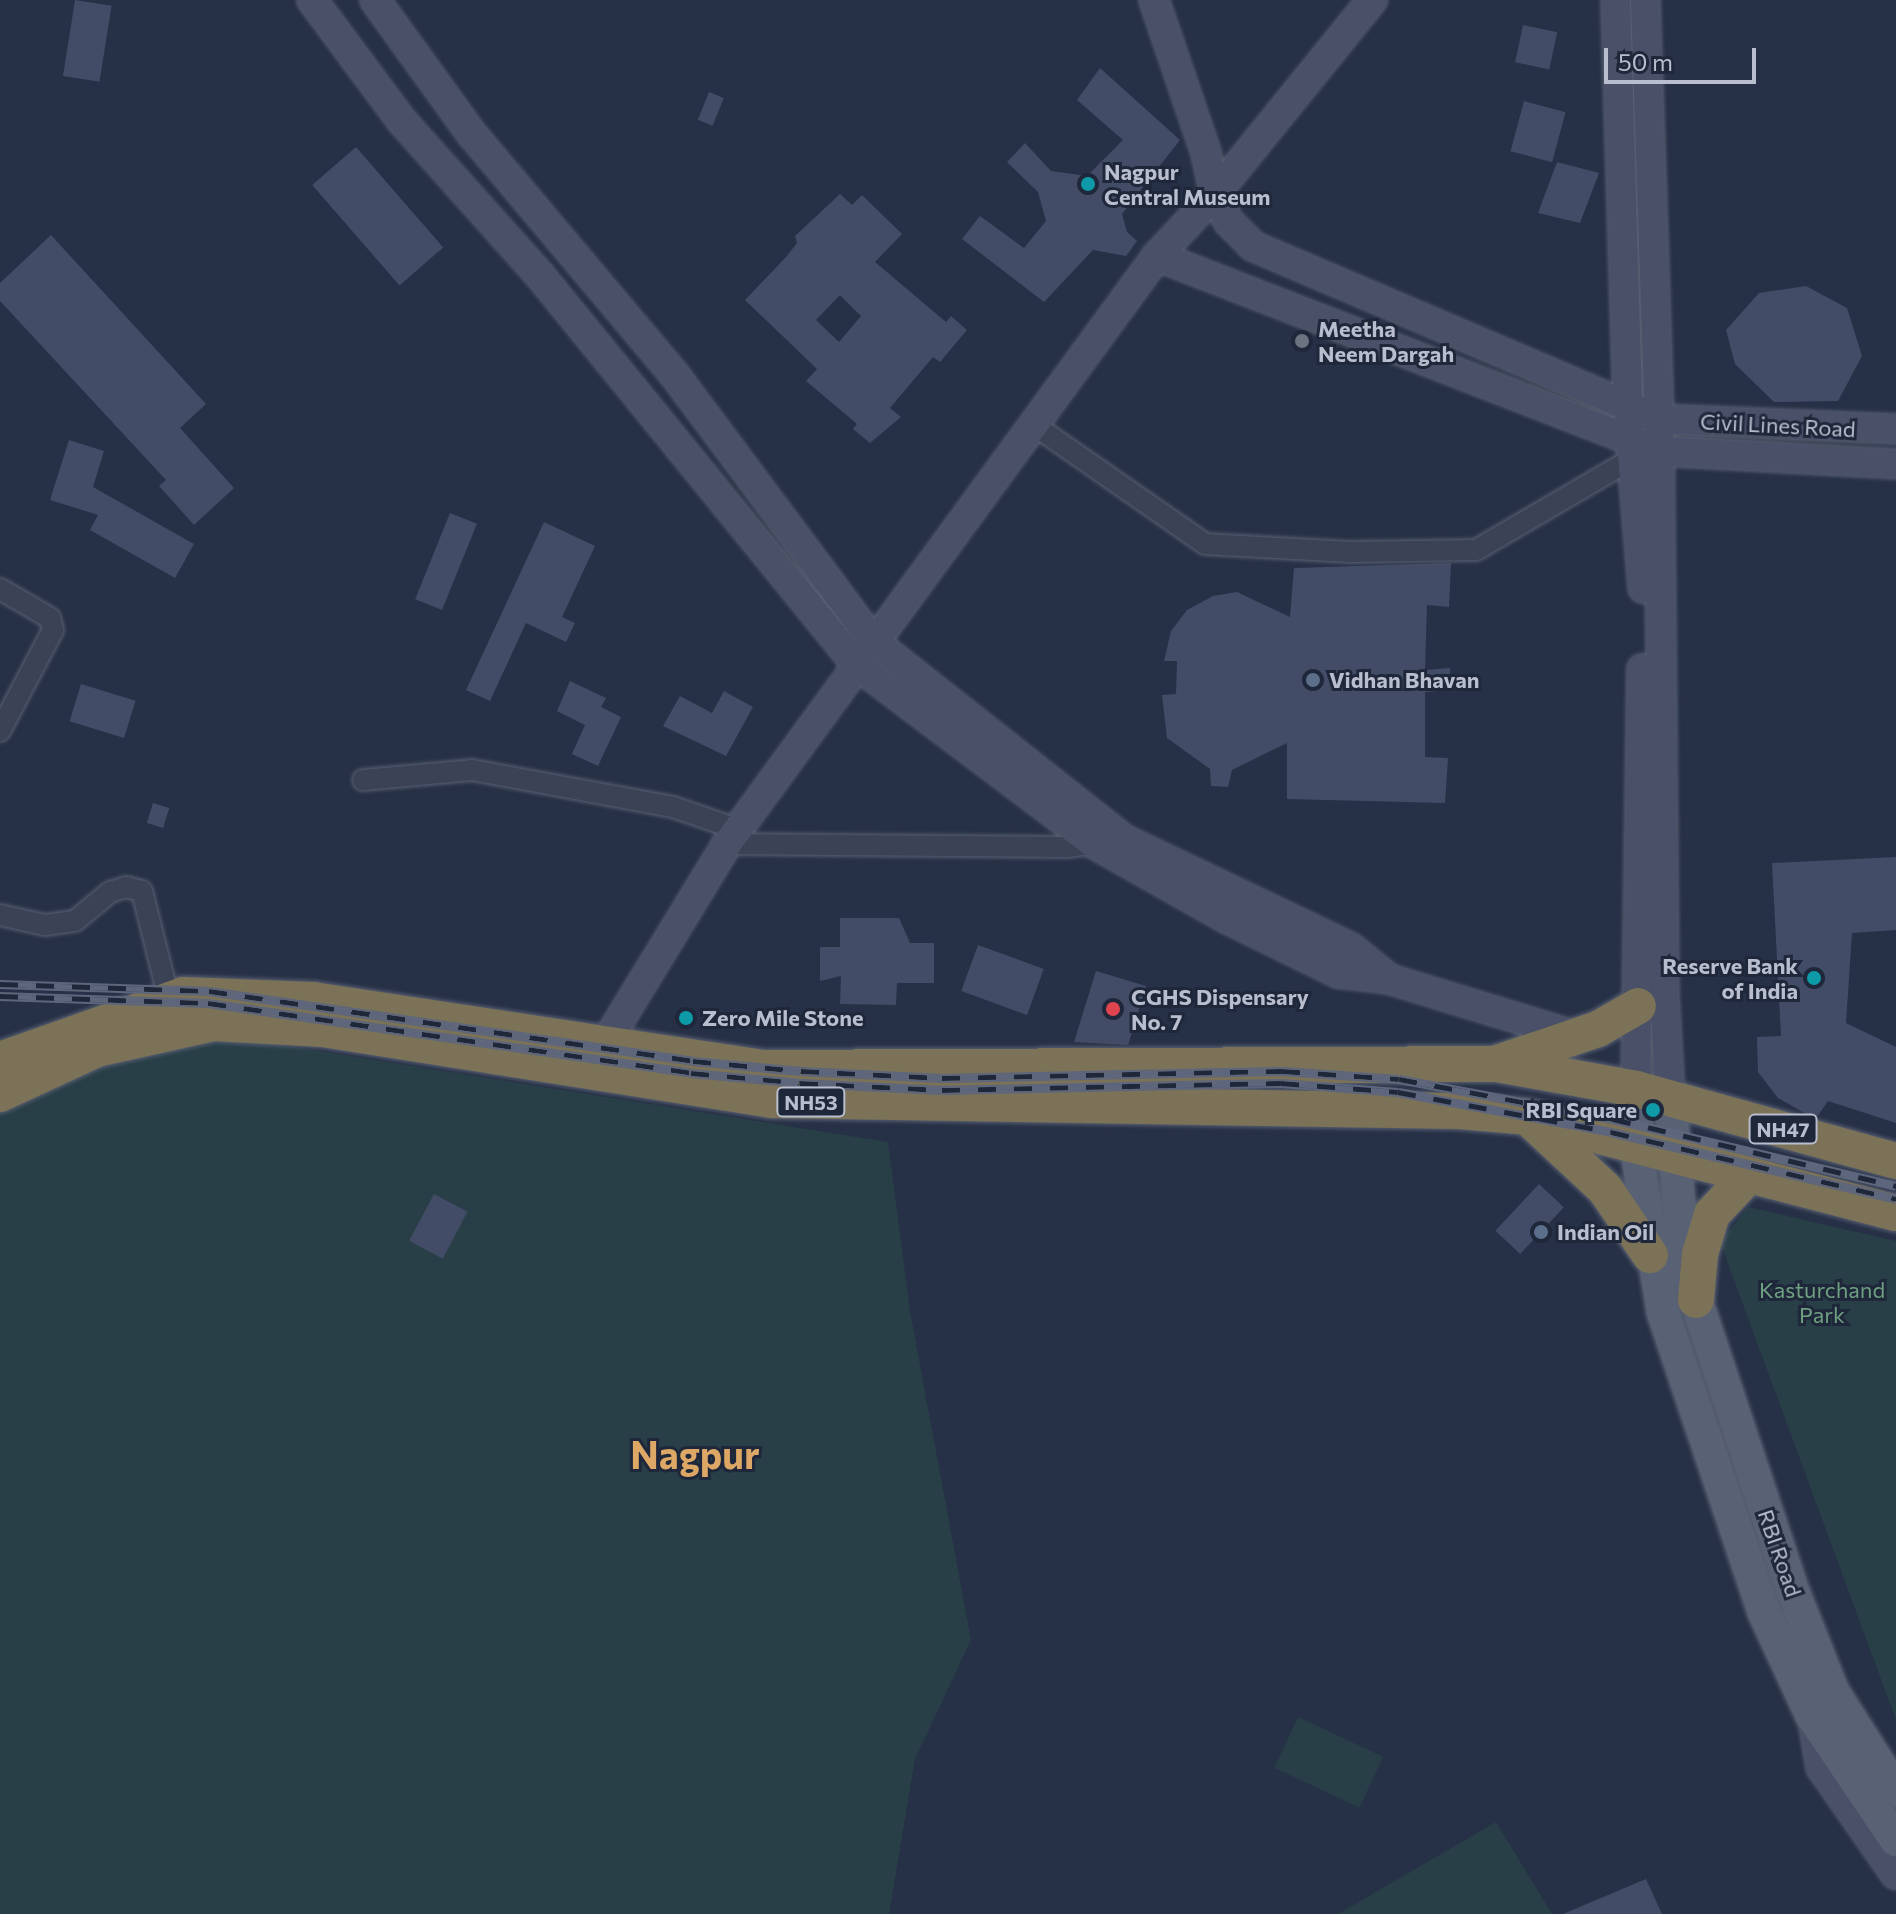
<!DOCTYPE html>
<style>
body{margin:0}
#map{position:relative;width:1896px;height:1914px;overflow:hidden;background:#263046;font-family:Commissioner,sans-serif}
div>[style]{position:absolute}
.green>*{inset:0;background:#283f47;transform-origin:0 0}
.building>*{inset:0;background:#434c66;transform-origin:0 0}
.roads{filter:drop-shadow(0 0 2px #596072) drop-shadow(0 0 2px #596072)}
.street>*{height:20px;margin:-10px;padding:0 10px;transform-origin:10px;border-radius:10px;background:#3b4255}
.secondary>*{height:28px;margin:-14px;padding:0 14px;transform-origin:14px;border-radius:14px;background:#495068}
.primary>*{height:32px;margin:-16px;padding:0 16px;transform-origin:16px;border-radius:16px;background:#596175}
.highway>*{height:36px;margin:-18px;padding:0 18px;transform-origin:18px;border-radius:18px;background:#7b7257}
.rail>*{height:9px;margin-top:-4.5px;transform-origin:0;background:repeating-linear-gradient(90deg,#1f273b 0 18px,#5d667c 0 36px);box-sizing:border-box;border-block:2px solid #5d667c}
.dots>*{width:22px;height:22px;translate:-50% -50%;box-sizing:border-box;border:4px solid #1f273b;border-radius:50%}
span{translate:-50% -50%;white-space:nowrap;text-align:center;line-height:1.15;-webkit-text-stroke:6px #1f273b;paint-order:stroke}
.shield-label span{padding:2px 6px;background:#1f273b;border:2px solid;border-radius:6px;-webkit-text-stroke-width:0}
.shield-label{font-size:20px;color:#b9bece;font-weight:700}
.poi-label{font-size:22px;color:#b9bece;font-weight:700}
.left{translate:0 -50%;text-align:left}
.right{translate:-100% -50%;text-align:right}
.street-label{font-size:22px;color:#b9bece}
.park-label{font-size:22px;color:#6ea080}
.town-label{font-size:38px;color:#dda865;font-weight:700}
.scale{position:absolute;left:1604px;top:48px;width:152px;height:36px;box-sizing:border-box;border:4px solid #b9bece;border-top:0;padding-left:10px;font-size:24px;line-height:28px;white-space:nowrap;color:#b9bece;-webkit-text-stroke:6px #1f273b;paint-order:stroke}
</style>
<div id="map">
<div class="green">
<div style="clip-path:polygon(236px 1038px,888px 1142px,910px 1311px,971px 1640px,915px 1759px,889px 1914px,0 1914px,0 1096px,131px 1042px)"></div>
<div style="clip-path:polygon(1748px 1207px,1896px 1241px,1896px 1720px,1720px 1242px)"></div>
<div style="left:1298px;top:1717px;width:94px;height:56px;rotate:25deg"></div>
<div style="clip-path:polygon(1496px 1822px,1552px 1914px,1338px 1914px)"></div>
</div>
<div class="building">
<div style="left:75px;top:0;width:37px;height:77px;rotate:9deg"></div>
<div style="left:1523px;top:25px;width:35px;height:38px;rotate:12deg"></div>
<div style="clip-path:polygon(1100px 68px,1180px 140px,1122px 214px,1127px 232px,1137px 241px,1126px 256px,1093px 250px,1044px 302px,962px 239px,980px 216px,1024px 248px,1046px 221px,1038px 192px,1007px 162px,1025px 143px,1051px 171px,1087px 176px,1123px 140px,1077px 100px)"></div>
<div style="left:709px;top:92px;width:16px;height:30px;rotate:22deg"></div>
<div style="left:1524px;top:101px;width:43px;height:52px;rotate:15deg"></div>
<div style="left:356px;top:147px;width:133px;height:58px;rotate:49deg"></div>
<div style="clip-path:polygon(1557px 162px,1599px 173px,1580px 223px,1538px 213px)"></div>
<div style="clip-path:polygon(evenodd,840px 194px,852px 205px,862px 195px,902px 234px,875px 262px,946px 322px,951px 316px,967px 330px,940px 362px,933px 357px,890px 408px,901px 417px,870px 443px,853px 429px,857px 424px,806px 381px,817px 369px,745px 300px,786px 257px,797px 243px,795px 236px,840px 194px,840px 295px,861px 316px,839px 342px,816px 320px,840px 295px)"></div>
<div style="clip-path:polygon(51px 235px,206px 404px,180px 428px,234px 488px,194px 525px,159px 486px,166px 480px,0 301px,0 283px)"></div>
<div style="clip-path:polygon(1806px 286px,1847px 308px,1862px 356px,1838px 401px,1774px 402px,1735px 364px,1726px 330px,1759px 293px)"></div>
<div style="clip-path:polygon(69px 440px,104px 451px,93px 487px,194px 544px,175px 578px,90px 530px,98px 515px,50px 500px)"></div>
<div style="left:450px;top:513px;width:29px;height:93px;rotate:22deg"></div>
<div style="clip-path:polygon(544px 522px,595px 546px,562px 617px,575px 623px,566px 642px,526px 623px,490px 701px,466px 690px)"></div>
<div style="clip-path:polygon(1451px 563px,1449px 607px,1427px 605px,1425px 670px,1450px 668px,1450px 690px,1425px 692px,1425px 757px,1448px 758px,1445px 803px,1287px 799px,1287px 743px,1232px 770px,1228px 787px,1211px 786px,1210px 769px,1167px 738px,1162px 695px,1176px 694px,1177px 661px,1164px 661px,1171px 631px,1187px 610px,1213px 596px,1237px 592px,1290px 617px,1294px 568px)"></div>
<div style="clip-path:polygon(570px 681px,606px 698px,601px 707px,621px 717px,598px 766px,572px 754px,585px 725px,557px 711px)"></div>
<div style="left:81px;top:684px;width:57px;height:39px;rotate:17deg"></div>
<div style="clip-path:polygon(724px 691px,753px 707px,726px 756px,663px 726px,680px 696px,712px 713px)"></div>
<div style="left:153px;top:803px;width:17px;height:21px;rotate:17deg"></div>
<div style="clip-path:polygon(1896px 857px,1896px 930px,1852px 933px,1846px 1023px,1896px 1047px,1896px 1123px,1828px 1101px,1817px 1117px,1806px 1114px,1778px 1098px,1758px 1072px,1757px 1037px,1781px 1036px,1772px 863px)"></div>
<div style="clip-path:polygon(840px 918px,899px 918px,910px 943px,934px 943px,934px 983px,897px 983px,896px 1005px,840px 1004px,841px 976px,820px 981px,820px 947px,840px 947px)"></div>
<div style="left:978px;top:945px;width:70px;height:49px;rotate:20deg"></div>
<div style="clip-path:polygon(1096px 971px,1146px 986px,1128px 1045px,1074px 1042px)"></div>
<div style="left:1539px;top:1184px;width:34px;height:64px;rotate:43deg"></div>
<div style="left:434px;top:1194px;width:38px;height:53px;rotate:28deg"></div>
<div style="clip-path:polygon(1646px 1879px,1662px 1914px,1563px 1914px)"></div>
</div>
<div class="roads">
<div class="street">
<div style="left:1034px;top:425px;width:208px;rotate:34.8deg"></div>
<div style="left:1205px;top:544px;width:145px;rotate:3.2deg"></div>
<div style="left:1350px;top:552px;width:126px;rotate:-0.9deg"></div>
<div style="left:1476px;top:550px;width:181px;rotate:-30.3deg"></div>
<div style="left:0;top:589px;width:58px;rotate:30.1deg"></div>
<div style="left:50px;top:618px;width:12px;rotate:76deg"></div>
<div style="left:53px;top:630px;width:114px;rotate:117.7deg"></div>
<div style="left:363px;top:780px;width:109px;rotate:-5.2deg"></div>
<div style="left:472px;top:770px;width:204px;rotate:10.4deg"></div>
<div style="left:673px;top:807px;width:68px;rotate:19deg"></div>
<div style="left:727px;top:844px;width:340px;rotate:0.5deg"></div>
<div style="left:1067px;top:847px;width:34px;rotate:-8deg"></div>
<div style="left:0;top:915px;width:46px;rotate:12.5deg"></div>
<div style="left:45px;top:925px;width:30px;rotate:-8deg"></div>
<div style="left:75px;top:921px;width:45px;rotate:-39.6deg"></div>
<div style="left:110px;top:892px;width:17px;rotate:-17deg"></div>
<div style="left:126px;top:887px;width:16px;rotate:14deg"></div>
<div style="left:142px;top:891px;width:111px;rotate:76deg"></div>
</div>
<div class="secondary">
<div style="left:312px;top:0;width:149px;rotate:53.4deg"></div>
<div style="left:401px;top:120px;width:205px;rotate:48.2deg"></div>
<div style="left:538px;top:273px;width:505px;rotate:50.86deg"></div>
<div style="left:857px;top:665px;width:296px;rotate:37deg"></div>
<div style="left:1093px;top:843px;width:155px;rotate:29.4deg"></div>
<div style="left:1228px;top:919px;width:123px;rotate:26.1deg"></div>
<div style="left:1338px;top:973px;width:51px;rotate:6.7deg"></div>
<div style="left:1389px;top:979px;width:195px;rotate:17deg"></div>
<div style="left:375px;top:0;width:164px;rotate:54.2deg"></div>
<div style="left:471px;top:133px;width:315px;rotate:49.9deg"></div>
<div style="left:674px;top:374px;width:334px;rotate:53.3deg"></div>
<div style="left:874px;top:642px;width:320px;rotate:38.3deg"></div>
<div style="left:1125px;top:840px;width:250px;rotate:25.5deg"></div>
<div style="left:1351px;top:948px;width:48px;rotate:39deg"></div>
<div style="left:1154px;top:0;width:162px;rotate:71.2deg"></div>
<div style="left:1206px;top:153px;width:42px;rotate:77.6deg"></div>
<div style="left:1215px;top:194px;width:30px;rotate:64deg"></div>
<div style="left:1228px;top:221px;width:35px;rotate:45deg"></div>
<div style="left:1253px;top:246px;width:441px;rotate:23.1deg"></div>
<div style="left:1659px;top:419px;width:237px;rotate:2.4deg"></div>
<div style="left:1616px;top:0;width:408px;rotate:88.3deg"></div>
<div style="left:1628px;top:408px;width:181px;rotate:85.2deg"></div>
<div style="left:1645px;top:0;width:419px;rotate:88.1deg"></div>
<div style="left:1659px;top:419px;width:575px;rotate:89.5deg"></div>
<div style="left:1664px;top:994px;width:103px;rotate:86.7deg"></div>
<div style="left:1157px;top:256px;width:539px;rotate:21.23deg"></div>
<div style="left:1659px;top:451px;width:237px;rotate:3.1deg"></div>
<div style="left:605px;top:1044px;width:234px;rotate:-58.6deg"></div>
<div style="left:727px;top:844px;width:728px;rotate:-53.82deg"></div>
<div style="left:1157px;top:256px;width:85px;rotate:-46.9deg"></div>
<div style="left:1215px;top:194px;width:250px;rotate:-51deg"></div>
<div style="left:1636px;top:1089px;width:420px;rotate:-89.2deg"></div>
<div style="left:1813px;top:1720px;width:48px;rotate:80.3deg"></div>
<div style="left:1821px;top:1767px;width:131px;rotate:55.2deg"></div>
</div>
<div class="primary">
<div style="left:1636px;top:1089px;width:64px;rotate:89.1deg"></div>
<div style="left:1637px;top:1153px;width:161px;rotate:80.7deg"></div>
<div style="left:1663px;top:1312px;width:317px;rotate:71.4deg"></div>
<div style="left:1764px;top:1612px;width:115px;rotate:65.2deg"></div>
<div style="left:1812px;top:1716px;width:150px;rotate:55.9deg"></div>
<div style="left:1670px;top:1097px;width:152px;rotate:85.1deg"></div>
<div style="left:1683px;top:1248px;width:54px;rotate:76deg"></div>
<div style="left:1696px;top:1300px;width:310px;rotate:71.6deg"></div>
<div style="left:1794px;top:1594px;width:105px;rotate:68.3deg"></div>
<div style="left:1833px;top:1692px;width:117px;rotate:57.5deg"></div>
</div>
<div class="highway">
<div style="left:0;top:1060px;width:195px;rotate:-19.5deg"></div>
<div style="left:184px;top:995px;width:129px;rotate:2.2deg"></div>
<div style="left:313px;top:1000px;width:454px;rotate:8.6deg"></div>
<div style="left:762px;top:1068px;width:734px;rotate:-0.31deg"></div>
<div style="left:1496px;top:1064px;width:142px;rotate:10.1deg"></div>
<div style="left:1636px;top:1089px;width:270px;rotate:15.5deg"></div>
<div style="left:1497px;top:1063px;width:107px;rotate:-18.6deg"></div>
<div style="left:1598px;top:1029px;width:46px;rotate:-29.9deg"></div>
<div style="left:0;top:1094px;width:107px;rotate:-24.9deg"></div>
<div style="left:97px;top:1049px;width:120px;rotate:-12.5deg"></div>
<div style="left:214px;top:1023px;width:109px;rotate:3.2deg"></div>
<div style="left:323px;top:1029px;width:454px;rotate:9deg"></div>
<div style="left:771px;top:1100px;width:688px;rotate:0.92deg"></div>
<div style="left:1459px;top:1111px;width:68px;rotate:5deg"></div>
<div style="left:1527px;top:1117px;width:381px;rotate:14.6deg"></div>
<div style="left:1533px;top:1122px;width:98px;rotate:42.9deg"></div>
<div style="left:1605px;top:1189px;width:80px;rotate:55.7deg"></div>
<div style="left:1696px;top:1300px;width:46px;rotate:-85deg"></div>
<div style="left:1700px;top:1254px;width:42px;rotate:-73.3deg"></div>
<div style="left:1712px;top:1214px;width:54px;rotate:-46.5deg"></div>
</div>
</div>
<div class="rail">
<div style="left:0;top:984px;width:209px;rotate:1.9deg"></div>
<div style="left:209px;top:991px;width:489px;rotate:8.2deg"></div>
<div style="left:693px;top:1061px;width:108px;rotate:5.3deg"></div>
<div style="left:801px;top:1071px;width:141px;rotate:2.8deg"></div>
<div style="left:942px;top:1078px;width:340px;rotate:-1.2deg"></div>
<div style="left:1282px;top:1071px;width:117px;rotate:3.9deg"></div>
<div style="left:1399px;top:1079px;width:218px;rotate:10.6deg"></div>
<div style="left:1613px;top:1119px;width:291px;rotate:13.3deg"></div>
<div style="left:0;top:996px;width:208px;rotate:1.9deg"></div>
<div style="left:208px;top:1003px;width:488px;rotate:8.2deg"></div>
<div style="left:691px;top:1073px;width:109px;rotate:5.2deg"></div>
<div style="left:800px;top:1083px;width:142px;rotate:2.8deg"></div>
<div style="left:942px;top:1090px;width:339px;rotate:-1.2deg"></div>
<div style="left:1281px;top:1083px;width:117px;rotate:4.4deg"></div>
<div style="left:1398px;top:1092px;width:217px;rotate:10.6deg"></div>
<div style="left:1611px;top:1132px;width:293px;rotate:13.2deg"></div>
</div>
<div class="dots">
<div style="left:1088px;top:184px;background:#0f9aa8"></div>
<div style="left:1302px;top:341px;background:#6b7280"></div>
<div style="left:1313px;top:680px;background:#5c6f8a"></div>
<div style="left:1814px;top:978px;background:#0f9aa8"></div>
<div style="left:1113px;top:1009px;background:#e0444e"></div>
<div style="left:686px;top:1018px;background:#0f9aa8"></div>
<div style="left:1653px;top:1110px;background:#0f9aa8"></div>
<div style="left:1541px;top:1232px;background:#5c6f8a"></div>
</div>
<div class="shield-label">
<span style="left:811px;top:1102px">NH53</span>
<span style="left:1783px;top:1129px">NH47</span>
</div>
<div class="poi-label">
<span class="left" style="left:1104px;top:184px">Nagpur<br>Central Museum</span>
<span class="left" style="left:1318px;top:341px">Meetha<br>Neem Dargah</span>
<span class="left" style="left:1329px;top:680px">Vidhan Bhavan</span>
<span class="right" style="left:1798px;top:978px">Reserve Bank<br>of India</span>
<span class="left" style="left:1131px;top:1009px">CGHS Dispensary<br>No. 7</span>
<span class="left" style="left:702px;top:1018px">Zero Mile Stone</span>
<span class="right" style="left:1637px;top:1110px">RBI Square</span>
<span class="left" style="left:1557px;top:1232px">Indian Oil</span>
</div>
<div class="street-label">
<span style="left:1778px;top:425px;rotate:3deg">Civil Lines Road</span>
<span style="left:1780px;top:1553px;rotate:71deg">RBI Road</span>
</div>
<div class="park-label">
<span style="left:1822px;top:1302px">Kasturchand<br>Park</span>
</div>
<div class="town-label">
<span style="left:695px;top:1454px">Nagpur</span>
</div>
<div class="scale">50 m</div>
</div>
